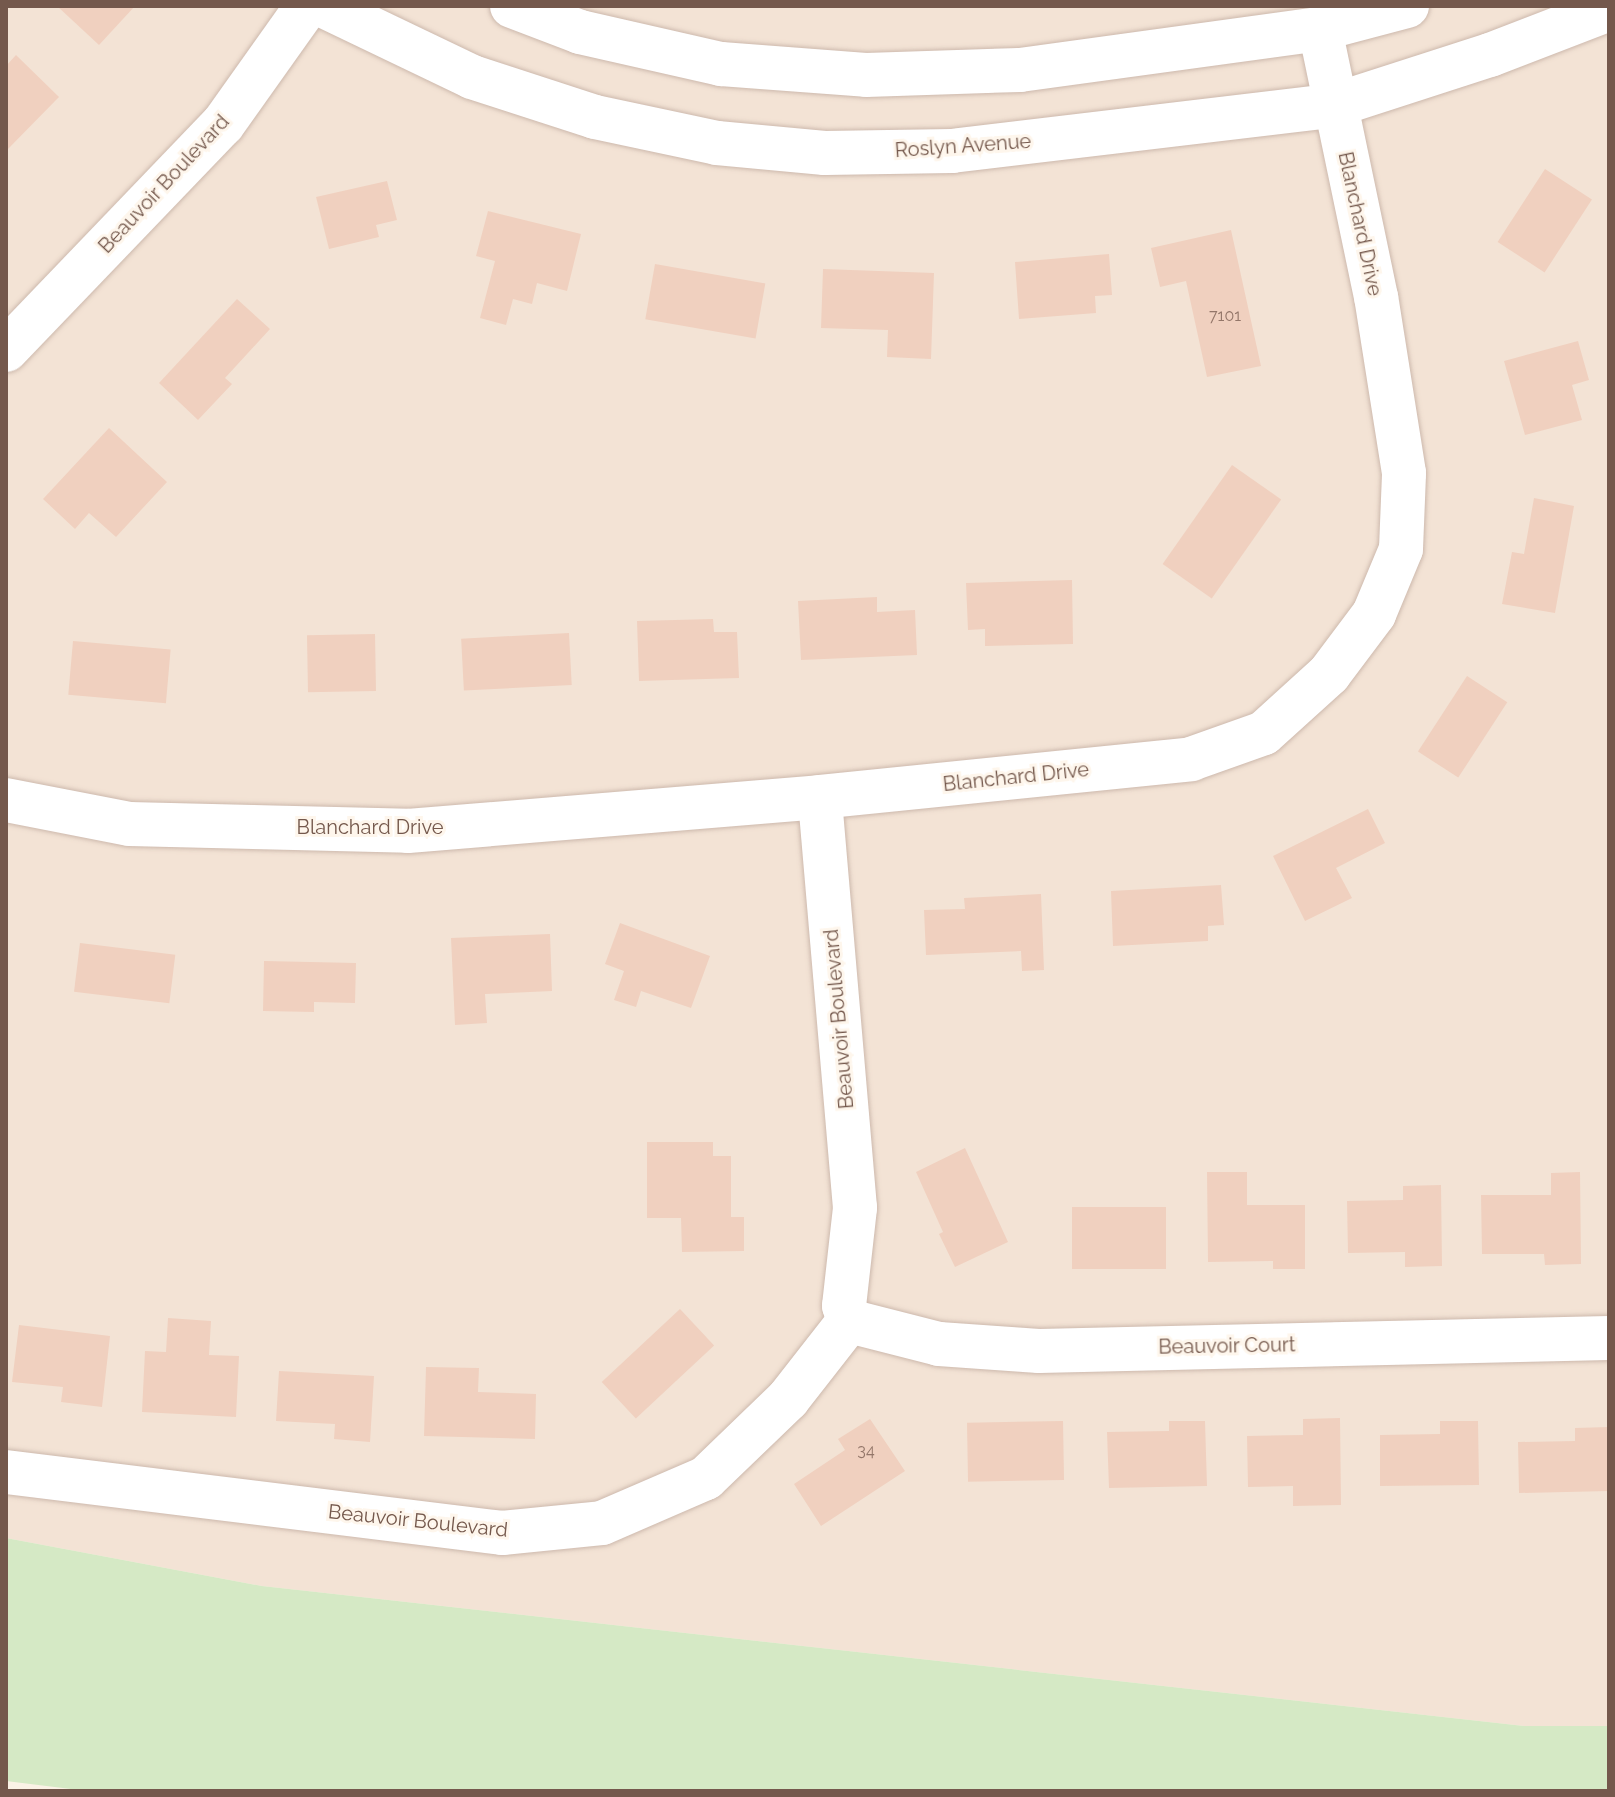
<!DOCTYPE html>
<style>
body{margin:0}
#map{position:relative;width:1615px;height:1797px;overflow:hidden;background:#fbf2e6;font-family:Raleway,sans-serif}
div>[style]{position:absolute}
.residential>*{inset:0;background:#f3e3d5}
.green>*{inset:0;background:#d5e9c5}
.building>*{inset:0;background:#f0d0bf;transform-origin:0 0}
.roads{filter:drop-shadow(0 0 2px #cdb9ad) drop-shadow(0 0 2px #cdb9ad)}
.minor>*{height:44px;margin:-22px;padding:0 22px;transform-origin:22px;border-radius:22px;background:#fff}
span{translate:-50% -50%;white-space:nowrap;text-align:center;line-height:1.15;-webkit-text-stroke:6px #fef6ec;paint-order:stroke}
.number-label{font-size:16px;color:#937669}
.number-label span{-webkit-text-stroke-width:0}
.street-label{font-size:20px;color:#74584c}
.frame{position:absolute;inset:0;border:8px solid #74584c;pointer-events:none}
</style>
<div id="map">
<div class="residential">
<div style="clip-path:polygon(6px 6px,1609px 6px,1609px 1726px,1524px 1726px,262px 1586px,6px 1538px)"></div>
</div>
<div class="green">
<div style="clip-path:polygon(6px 1538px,262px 1586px,1524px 1726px,1609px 1726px,1609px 1791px,87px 1791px,6px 1781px)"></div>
</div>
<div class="building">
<div style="clip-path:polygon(57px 6px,135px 6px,99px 45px)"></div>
<div style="clip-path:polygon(16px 55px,59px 97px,6px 151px,6px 66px)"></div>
<div style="left:1545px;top:169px;width:56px;height:87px;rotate:33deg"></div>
<div style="clip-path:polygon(387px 181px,397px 220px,376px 225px,379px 237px,329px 249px,316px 197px)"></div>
<div style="clip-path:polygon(488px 211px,581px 234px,567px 291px,537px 283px,532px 304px,513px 299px,506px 325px,480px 318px,495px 261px,476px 256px)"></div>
<div style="clip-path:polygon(1231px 230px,1261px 366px,1207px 377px,1186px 281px,1160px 287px,1151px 248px)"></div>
<div style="clip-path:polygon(1109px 254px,1112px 295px,1095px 296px,1096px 313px,1019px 319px,1015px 262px)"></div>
<div style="left:655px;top:264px;width:112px;height:56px;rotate:10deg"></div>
<div style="clip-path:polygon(823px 269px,934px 273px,931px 359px,887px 357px,888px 330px,821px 328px)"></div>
<div style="clip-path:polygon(237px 299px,270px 329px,225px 378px,232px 384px,198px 420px,159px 383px)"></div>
<div style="clip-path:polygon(1578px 341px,1589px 380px,1572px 385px,1582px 420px,1525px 435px,1504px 361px)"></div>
<div style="clip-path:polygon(109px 428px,167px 482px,116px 537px,89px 513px,75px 529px,43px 499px)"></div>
<div style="left:1232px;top:465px;width:60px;height:121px;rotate:35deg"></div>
<div style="clip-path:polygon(1534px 498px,1574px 506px,1555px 613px,1502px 604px,1512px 552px,1524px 554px)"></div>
<div style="clip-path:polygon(1072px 580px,1073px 644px,985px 646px,985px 629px,968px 630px,966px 583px)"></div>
<div style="clip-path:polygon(877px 597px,877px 612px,915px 610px,917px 655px,801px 660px,798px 601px)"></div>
<div style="clip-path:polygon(713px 619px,714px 632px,737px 632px,739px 678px,639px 681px,637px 621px)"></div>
<div style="left:569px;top:633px;width:52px;height:108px;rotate:87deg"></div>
<div style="left:375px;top:634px;width:57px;height:68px;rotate:89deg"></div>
<div style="left:73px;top:641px;width:98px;height:54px;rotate:5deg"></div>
<div style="left:1467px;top:676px;width:48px;height:90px;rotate:33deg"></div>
<div style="clip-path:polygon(1368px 809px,1385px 843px,1336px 868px,1352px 898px,1305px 921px,1273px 856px)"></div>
<div style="clip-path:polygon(1221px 885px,1224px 925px,1208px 926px,1208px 941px,1113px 946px,1111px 891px)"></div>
<div style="clip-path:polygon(1041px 894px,1044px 970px,1022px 971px,1021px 951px,926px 955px,924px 910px,965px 909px,964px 898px)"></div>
<div style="clip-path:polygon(620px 923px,710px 956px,691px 1008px,641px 991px,636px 1007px,614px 1000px,624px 971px,605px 964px)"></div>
<div style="clip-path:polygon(550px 934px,552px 991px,485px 994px,487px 1023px,455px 1025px,451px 938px)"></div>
<div style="left:80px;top:943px;width:96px;height:49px;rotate:7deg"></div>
<div style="clip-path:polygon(264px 961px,356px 963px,355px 1003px,314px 1002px,314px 1012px,263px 1011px)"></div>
<div style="clip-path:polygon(647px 1142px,713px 1142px,713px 1156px,731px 1156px,731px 1217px,744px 1217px,744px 1251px,682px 1252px,681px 1218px,647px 1218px)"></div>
<div style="clip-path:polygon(965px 1148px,1008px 1242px,955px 1267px,939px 1234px,943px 1232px,916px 1172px)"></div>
<div style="clip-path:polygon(1207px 1172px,1247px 1172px,1247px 1205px,1305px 1205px,1305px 1269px,1273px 1269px,1273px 1261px,1208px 1262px)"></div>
<div style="clip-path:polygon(1580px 1172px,1581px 1264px,1545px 1265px,1544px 1254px,1482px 1254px,1481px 1195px,1551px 1195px,1551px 1173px)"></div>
<div style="clip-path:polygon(1441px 1185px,1442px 1266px,1405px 1267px,1405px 1252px,1348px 1253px,1347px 1201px,1403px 1200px,1403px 1186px)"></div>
<div style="left:1072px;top:1207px;width:94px;height:62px"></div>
<div style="left:680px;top:1309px;width:50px;height:107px;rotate:47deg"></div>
<div style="clip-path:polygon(168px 1318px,211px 1321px,209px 1355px,239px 1356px,236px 1417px,142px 1412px,145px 1351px,166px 1352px)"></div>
<div style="clip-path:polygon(19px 1325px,110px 1336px,102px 1407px,61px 1402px,63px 1387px,12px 1382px)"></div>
<div style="clip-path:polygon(426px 1367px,479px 1368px,478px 1392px,536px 1394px,535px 1439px,424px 1436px)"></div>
<div style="clip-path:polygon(279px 1371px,374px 1376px,370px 1442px,334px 1439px,335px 1424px,276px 1421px)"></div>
<div style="clip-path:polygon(1340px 1418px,1341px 1505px,1293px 1506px,1293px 1486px,1248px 1487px,1247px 1436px,1303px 1435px,1303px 1419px)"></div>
<div style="clip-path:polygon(870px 1419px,905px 1471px,821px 1526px,794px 1484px,845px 1450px,838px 1439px)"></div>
<div style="left:1063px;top:1421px;width:59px;height:96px;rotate:89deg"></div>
<div style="clip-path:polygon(1169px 1421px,1205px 1421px,1207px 1486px,1109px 1488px,1107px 1432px,1169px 1431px)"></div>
<div style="clip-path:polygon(1440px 1421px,1478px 1421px,1479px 1485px,1380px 1486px,1380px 1435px,1440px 1434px)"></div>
<div style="clip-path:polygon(1609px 1427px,1609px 1491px,1519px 1493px,1518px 1442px,1575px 1441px,1575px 1428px)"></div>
</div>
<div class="roads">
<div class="minor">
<div style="left:324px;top:6px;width:164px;rotate:25.6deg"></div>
<div style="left:472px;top:77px;width:129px;rotate:18deg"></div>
<div style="left:595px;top:117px;width:125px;rotate:12deg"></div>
<div style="left:717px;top:143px;width:108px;rotate:5.3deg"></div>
<div style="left:825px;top:153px;width:127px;rotate:-0.9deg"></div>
<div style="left:952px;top:151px;width:386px;rotate:-6.8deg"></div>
<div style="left:1335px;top:105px;width:163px;rotate:-17.9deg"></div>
<div style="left:1490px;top:55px;width:128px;rotate:-21.1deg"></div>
<div style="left:512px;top:6px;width:73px;rotate:20.9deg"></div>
<div style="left:580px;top:32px;width:145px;rotate:12.8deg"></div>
<div style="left:721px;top:64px;width:145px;rotate:4.3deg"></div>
<div style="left:866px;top:75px;width:154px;rotate:-1.9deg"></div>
<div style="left:1020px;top:70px;width:303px;rotate:-7.8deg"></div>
<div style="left:1320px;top:29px;width:90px;rotate:-14.8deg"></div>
<div style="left:6px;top:350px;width:313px;rotate:-46.2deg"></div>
<div style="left:223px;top:124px;width:145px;rotate:-54.6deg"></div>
<div style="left:6px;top:800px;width:125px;rotate:11deg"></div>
<div style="left:129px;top:824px;width:279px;rotate:1.4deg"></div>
<div style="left:408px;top:831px;width:413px;rotate:-4.7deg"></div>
<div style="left:820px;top:797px;width:373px;rotate:-5.8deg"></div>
<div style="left:1191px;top:759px;width:77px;rotate:-19.6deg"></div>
<div style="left:1264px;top:733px;width:88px;rotate:-42.2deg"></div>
<div style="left:1329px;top:674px;width:75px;rotate:-53.1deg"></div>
<div style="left:1374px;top:614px;width:70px;rotate:-67.4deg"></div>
<div style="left:1401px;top:549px;width:76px;rotate:-87.7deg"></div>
<div style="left:1404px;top:473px;width:178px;rotate:-99deg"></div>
<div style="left:1376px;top:297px;width:274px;rotate:-101.8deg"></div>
<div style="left:849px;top:1321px;width:93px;rotate:14.3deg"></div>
<div style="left:939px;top:1344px;width:100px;rotate:4deg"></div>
<div style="left:1039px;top:1351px;width:570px;rotate:-1.31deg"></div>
<div style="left:6px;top:1472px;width:500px;rotate:7deg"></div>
<div style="left:502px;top:1533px;width:100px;rotate:-5.7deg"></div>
<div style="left:602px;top:1523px;width:113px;rotate:-23.4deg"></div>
<div style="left:706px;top:1478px;width:114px;rotate:-43.9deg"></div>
<div style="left:788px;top:1399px;width:99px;rotate:-52deg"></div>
<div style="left:849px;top:1321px;width:16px;rotate:-108deg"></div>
<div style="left:844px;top:1306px;width:99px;rotate:-83.6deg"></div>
<div style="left:855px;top:1208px;width:412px;rotate:-94.9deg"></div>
</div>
</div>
<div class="number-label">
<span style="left:1225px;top:316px">7101</span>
<span style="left:866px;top:1451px">34</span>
</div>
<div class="street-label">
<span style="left:963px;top:146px;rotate:-4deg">Roslyn Avenue</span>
<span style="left:164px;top:184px;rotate:-47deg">Beauvoir Boulevard</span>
<span style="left:1360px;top:224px;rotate:78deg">Blanchard Drive</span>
<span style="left:1016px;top:777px;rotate:-6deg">Blanchard Drive</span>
<span style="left:370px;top:827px">Blanchard Drive</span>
<span style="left:839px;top:1019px;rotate:-95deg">Beauvoir Boulevard</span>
<span style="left:1227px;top:1346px;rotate:-1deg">Beauvoir Court</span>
<span style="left:418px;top:1521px;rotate:6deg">Beauvoir Boulevard</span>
</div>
<div class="frame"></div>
</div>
